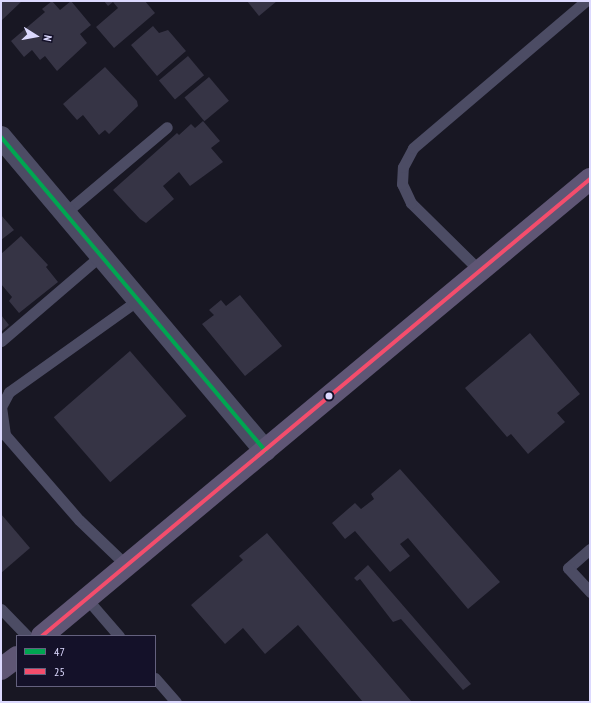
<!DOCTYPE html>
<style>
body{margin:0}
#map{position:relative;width:591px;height:703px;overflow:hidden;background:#181723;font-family:"PT Sans Narrow",sans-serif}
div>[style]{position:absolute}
.building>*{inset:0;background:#363445;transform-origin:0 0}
.lane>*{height:11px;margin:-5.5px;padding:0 5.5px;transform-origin:5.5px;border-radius:5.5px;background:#4c4c64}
.street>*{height:22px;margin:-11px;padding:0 11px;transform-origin:11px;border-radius:11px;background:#4c4c64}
.primary>*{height:22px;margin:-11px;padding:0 11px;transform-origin:11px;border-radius:11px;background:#5f5675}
.bus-1>*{height:4px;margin:-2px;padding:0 2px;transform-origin:2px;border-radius:2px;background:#00a651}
.bus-2>*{height:4px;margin:-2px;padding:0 2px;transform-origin:2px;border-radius:2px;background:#f44d6c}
.dots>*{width:11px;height:11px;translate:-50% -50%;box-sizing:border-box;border:2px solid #141129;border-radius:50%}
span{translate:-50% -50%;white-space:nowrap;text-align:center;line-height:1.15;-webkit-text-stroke:4px #141129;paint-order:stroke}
.frame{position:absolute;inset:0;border:2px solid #dcd9fe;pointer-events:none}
.legend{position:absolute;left:16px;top:635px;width:140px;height:52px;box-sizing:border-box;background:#141129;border:1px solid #64617e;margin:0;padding:5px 7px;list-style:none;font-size:12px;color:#dcd9fe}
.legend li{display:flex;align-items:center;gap:8px;height:20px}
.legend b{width:20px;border:1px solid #64617e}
.north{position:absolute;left:16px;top:16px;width:40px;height:40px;-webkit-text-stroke:3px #141129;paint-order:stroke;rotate:101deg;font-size:11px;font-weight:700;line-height:16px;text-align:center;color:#dcd9fe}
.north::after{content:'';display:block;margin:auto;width:14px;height:18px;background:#dcd9fe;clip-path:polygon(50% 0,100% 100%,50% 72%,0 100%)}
</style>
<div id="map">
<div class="building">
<div style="clip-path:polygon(1px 1px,22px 1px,1px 21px)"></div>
<div style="clip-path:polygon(52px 1px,60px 10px,71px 1px,91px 25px,80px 34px,87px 43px,57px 71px,45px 56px,40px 60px,32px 50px,24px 57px,11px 41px,45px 12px,42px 9px)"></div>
<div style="clip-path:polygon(104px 1px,145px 1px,155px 13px,114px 48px,96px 27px,118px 8px,113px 2px,108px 6px)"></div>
<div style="clip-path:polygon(247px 1px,277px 1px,259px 16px)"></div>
<div style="clip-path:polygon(153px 26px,159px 33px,168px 30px,186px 51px,157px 76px,131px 45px)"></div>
<div style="left:188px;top:56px;width:25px;height:38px;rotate:50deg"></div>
<div style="clip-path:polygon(105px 67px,137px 101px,138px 106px,109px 134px,105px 130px,99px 135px,83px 115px,77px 120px,63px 104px)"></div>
<div style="left:209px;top:77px;width:31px;height:32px;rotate:50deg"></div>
<div style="clip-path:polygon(203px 121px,220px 141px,211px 148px,223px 162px,190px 186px,179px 172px,163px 186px,174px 199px,146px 223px,140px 219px,113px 190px,177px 133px,179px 135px,191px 124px,195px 128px)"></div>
<div style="clip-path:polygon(1px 215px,14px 230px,1px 240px)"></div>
<div style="clip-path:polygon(21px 236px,48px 265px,46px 267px,58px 282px,19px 313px,9px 301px,12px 297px,1px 284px,1px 254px)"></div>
<div style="clip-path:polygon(240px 295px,282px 346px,245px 376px,202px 324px,214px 315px,209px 310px,221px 300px,226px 306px)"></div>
<div style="clip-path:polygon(1px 315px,9px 325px,1px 332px)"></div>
<div style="clip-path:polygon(530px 333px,580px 394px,557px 413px,565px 422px,528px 454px,511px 434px,507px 437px,465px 388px)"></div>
<div style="left:130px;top:351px;width:86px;height:101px;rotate:49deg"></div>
<div style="clip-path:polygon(400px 469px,500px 582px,468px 609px,408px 538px,400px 544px,410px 556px,390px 572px,355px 531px,345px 539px,332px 523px,355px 503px,361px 509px,374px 499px,371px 494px)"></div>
<div style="clip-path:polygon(1px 514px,30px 548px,1px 573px)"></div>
<div style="clip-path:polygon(267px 533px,370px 653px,412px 702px,363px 702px,298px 625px,265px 654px,243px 628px,225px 644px,191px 605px,243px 560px,239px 556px)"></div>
<div style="clip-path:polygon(368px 565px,471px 684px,463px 690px,401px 619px,393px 622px,360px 579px,357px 581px,354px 578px)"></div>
</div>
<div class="lane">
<div style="left:65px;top:213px;width:133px;rotate:-40.1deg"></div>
<div style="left:480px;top:271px;width:97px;rotate:-135.4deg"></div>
<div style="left:411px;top:203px;width:21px;rotate:-115deg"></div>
<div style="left:402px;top:184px;width:17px;rotate:-87deg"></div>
<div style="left:403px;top:167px;width:21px;rotate:-62deg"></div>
<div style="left:413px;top:148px;width:227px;rotate:-40.4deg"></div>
<div style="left:1px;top:341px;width:130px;rotate:-40.6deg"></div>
<div style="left:590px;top:549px;width:29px;rotate:139deg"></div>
<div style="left:568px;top:568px;width:33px;rotate:47deg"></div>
<div style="left:127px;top:566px;width:66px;rotate:-136.2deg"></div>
<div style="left:79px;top:520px;width:113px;rotate:-131deg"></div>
<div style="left:5px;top:435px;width:28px;rotate:-98deg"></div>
<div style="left:1px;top:407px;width:17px;rotate:-62deg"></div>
<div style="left:9px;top:392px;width:158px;rotate:-35.5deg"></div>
<div style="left:87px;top:599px;width:49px;rotate:49.1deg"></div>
<div style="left:1px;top:609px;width:37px;rotate:46deg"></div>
<div style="left:155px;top:678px;width:32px;rotate:49deg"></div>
</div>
<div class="street">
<div style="left:1px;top:137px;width:410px;rotate:49.9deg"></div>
</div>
<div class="primary">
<div style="left:42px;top:636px;width:714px;rotate:-39.83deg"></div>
<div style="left:1px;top:669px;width:20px;rotate:-37deg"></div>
</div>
<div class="bus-1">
<div style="left:1px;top:137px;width:410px;rotate:49.9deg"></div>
</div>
<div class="bus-2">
<div style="left:42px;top:636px;width:714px;rotate:-39.83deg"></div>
</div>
<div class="dots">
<div style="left:329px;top:396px;background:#dcd9fe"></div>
</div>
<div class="frame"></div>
<ul class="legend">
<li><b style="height:5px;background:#00a651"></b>47</li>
<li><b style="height:5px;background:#f44d6c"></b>25</li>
</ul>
<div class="north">N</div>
</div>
